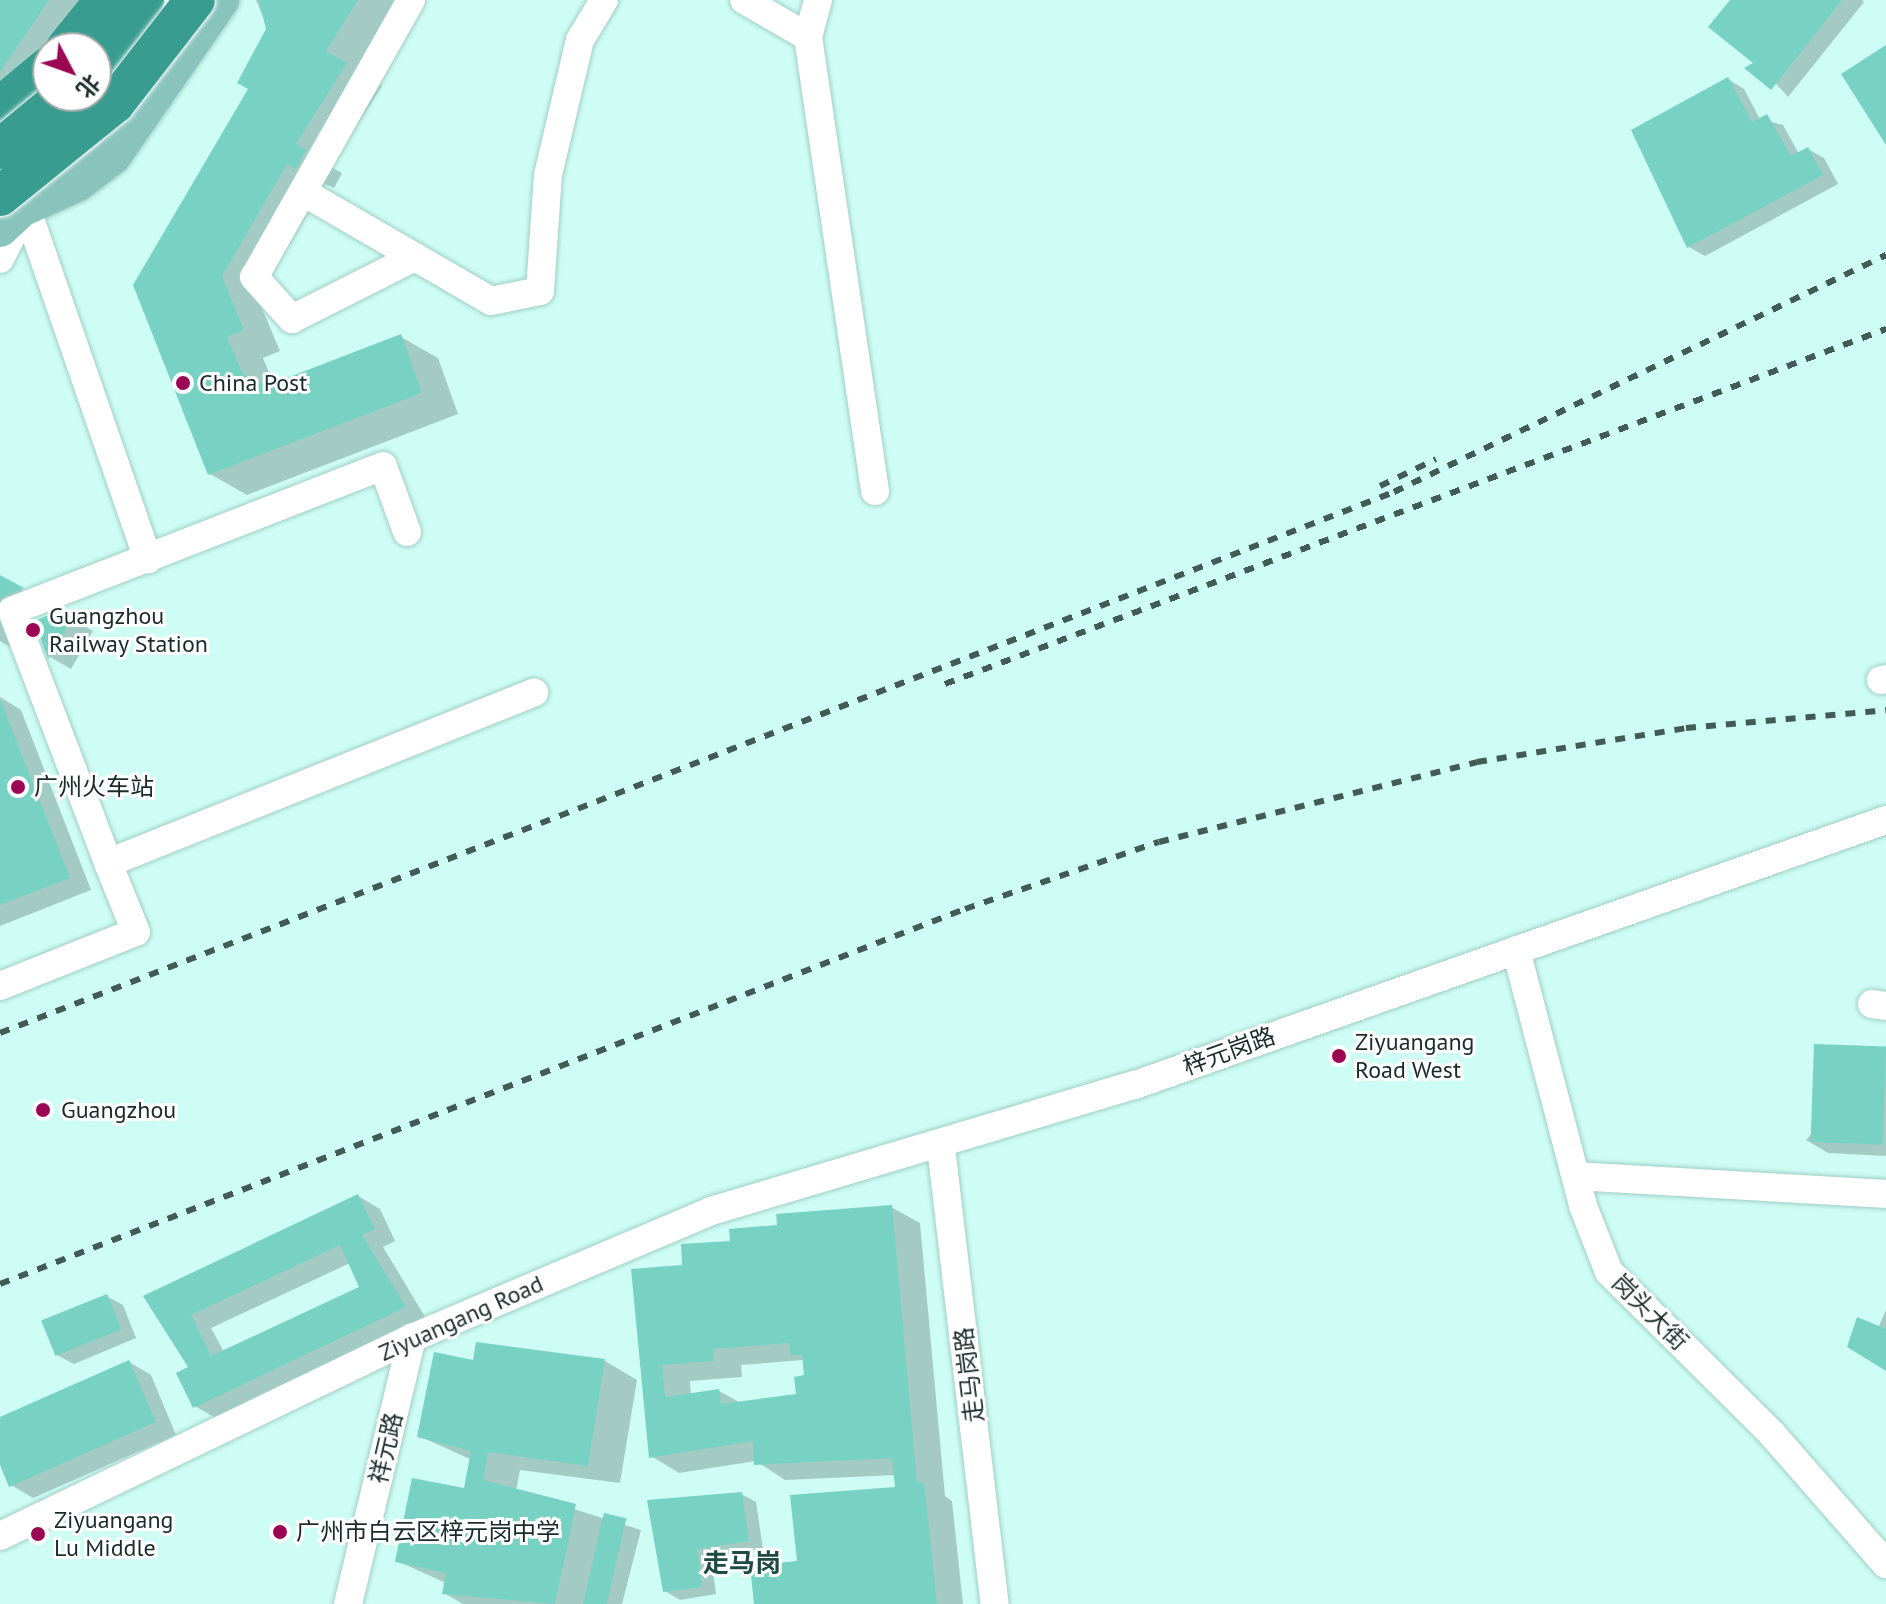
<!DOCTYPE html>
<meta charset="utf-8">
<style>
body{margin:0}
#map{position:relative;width:1886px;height:1604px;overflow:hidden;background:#cefdf5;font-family:"PT Sans","Noto Sans SC",sans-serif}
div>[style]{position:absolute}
.shadow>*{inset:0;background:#0003}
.building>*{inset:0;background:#77d2c4;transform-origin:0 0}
.roads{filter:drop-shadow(0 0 2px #a0cec5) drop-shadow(0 0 2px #a0cec5)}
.minor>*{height:28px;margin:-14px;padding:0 14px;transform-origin:14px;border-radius:14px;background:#fff}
.major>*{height:36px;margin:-18px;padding:0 18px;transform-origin:18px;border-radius:18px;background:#88c4bc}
.highway>*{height:40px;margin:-20px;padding:0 20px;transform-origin:20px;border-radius:20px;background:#389d90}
.rail>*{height:6px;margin-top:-3px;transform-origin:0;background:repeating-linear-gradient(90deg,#435b57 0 10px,transparent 0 20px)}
.bridges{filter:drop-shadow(0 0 2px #fff) drop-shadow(0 0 2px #fff)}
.highway-bridge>*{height:40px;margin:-20px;padding:0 20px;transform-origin:20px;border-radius:20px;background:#389d90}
.dots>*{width:22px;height:22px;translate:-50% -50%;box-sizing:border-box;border:4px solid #fff;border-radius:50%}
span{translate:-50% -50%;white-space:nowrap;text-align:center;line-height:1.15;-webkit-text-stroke:6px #fff;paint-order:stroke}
.poi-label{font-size:24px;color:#1a2c29}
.left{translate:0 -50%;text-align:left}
.street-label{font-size:24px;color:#1a2c29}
.neighbourhood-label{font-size:26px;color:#204b44;font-weight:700}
.north{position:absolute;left:32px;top:32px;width:80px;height:80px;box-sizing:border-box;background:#fff;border:2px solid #a3aba9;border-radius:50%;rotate:131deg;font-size:22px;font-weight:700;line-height:32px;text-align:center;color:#1a2c29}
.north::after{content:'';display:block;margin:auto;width:28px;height:36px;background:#9c0754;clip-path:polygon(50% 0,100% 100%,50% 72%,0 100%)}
</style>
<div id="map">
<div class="shadow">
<div style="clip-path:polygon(0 0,106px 0,0 95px)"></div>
<div style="clip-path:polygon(256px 0,408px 0,362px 74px,382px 86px,331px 167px,342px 173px,334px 188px,325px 184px,258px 299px,280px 351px,263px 358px,274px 385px,401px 337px,438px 358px,458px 414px,247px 495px,210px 474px,135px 285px,250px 88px,268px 29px)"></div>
<div style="clip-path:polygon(1732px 0,1862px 0,1864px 2px,1788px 97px,1757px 63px)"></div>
<div style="clip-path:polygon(1728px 79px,1744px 89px,1760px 119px,1783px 125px,1799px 154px,1808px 149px,1824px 158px,1838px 184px,1705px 256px,1689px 247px)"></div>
<div style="clip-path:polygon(0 577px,43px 602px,16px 620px,27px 657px,0 641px)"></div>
<div style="clip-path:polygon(61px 612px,93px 631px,71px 669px,50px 657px,36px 622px)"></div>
<div style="clip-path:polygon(0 697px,21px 710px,91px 890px,0 926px)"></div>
<div style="clip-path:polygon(1886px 1048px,1886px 1156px,1828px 1153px,1806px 1140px)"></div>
<div style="clip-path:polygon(evenodd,358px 1196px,380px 1209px,395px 1241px,383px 1247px,427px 1320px,217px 1419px,195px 1406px,191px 1368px,146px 1297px,358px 1196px,350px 1263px,361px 1288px,224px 1352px,211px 1328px,350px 1263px)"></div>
<div style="clip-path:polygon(evenodd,891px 1207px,920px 1223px,945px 1496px,952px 1501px,963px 1604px,756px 1604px,897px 1489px,896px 1475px,785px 1480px,756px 1461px,679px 1473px,651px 1456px,633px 1271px,685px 1267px,779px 1226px,891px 1207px,803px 1360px,807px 1377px,798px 1395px,741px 1403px,719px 1391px,691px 1395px,690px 1381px,742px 1377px,741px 1365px,803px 1360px)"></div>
<div style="clip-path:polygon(106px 1296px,123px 1305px,136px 1338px,74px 1364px,57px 1355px)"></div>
<div style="clip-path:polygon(1886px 1310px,1886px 1369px,1878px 1328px)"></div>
<div style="clip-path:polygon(478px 1344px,605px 1361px,637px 1380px,620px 1483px,520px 1470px,516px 1491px,641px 1530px,622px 1604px,463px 1604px,444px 1593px,446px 1583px,397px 1561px,465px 1491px,472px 1460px,419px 1436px,475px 1362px)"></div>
<div style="clip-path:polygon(129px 1362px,151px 1375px,176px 1435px,33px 1498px,11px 1485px,0 1460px,0 1419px)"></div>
<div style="clip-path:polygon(741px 1494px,756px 1502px,763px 1549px,711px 1556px,716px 1594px,680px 1600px,665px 1591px,649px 1502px)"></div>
</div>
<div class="building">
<div style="clip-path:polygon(0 0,49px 0,0 72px)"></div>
<div style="clip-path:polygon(259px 0,358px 0,326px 51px,347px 63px,296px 144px,306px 150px,296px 169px,287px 164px,222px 276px,244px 330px,227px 337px,243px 374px,266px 386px,401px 334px,422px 393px,208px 475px,133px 285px,248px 89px,237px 83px,266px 29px)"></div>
<div style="clip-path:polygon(1730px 0,1842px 0,1771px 90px,1744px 68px,1753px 63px,1708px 27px)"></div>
<div style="clip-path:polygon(1886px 45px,1886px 145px,1841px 74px)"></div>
<div style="clip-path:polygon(1728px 77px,1752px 122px,1767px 114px,1791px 156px,1808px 147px,1823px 175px,1687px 248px,1631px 130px)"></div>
<div style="clip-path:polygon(0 575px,24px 588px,0 599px)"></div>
<div style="clip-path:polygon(61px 610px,73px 616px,48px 659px,34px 621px)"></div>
<div style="clip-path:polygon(0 699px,70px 878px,0 905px)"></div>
<div style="left:1814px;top:1044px;width:72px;height:98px;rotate:2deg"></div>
<div style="clip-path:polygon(evenodd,358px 1194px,375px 1229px,362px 1235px,406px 1307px,193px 1408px,176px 1373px,188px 1367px,143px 1296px,358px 1194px,340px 1245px,359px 1287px,211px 1356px,191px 1315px,340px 1245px)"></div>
<div style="clip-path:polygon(evenodd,892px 1205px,917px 1483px,924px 1482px,937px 1604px,754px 1604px,750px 1566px,797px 1561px,790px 1495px,895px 1487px,892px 1458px,754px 1465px,753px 1441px,649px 1458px,631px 1269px,682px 1265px,681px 1244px,730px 1241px,729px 1229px,777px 1225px,776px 1214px,892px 1205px,789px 1343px,791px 1355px,802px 1355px,804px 1375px,794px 1377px,796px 1394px,721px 1404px,719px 1389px,665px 1397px,662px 1365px,714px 1361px,713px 1349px,789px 1343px)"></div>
<div style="left:107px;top:1294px;width:38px;height:71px;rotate:68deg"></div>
<div style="clip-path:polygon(1857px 1317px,1886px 1329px,1886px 1371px,1847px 1347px)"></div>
<div style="clip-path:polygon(476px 1342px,605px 1359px,588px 1466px,488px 1452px,483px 1480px,576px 1504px,555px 1604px,442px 1594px,446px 1573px,395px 1562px,412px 1478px,464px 1488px,471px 1451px,417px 1437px,434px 1352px,473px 1360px)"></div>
<div style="clip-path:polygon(129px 1360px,156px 1422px,9px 1487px,0 1465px,0 1417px)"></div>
<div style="clip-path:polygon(742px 1492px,749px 1541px,697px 1549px,702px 1587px,663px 1592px,647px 1500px)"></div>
<div style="left:604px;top:1513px;width:23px;height:94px;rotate:13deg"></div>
</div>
<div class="roads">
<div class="minor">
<div style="left:411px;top:0;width:318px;rotate:119.5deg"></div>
<div style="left:254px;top:277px;width:57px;rotate:47.9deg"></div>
<div style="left:292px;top:319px;width:138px;rotate:-26.8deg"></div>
<div style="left:744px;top:0;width:74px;rotate:30deg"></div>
<div style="left:818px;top:0;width:38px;rotate:105deg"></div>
<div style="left:808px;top:37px;width:459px;rotate:81.6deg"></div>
<div style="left:303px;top:192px;width:217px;rotate:30.1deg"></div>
<div style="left:491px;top:301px;width:50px;rotate:-11.5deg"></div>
<div style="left:540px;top:291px;width:116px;rotate:-86.1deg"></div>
<div style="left:548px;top:175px;width:139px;rotate:-76.7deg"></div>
<div style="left:580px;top:40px;width:47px;rotate:-59deg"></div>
<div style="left:26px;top:207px;width:373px;rotate:70.9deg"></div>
<div style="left:0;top:259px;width:58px;rotate:-63.4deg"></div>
<div style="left:407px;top:532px;width:70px;rotate:-110deg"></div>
<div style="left:383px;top:466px;width:398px;rotate:158.7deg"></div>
<div style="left:12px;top:611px;width:270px;rotate:69.1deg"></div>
<div style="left:108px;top:863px;width:459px;rotate:-21.8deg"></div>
<div style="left:1881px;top:680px;width:5px;rotate:-11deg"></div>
<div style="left:1516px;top:950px;width:265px;rotate:75.3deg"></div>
<div style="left:1583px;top:1206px;width:71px;rotate:68.5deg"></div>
<div style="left:1609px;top:1272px;width:230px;rotate:44.8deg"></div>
<div style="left:1772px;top:1434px;width:173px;rotate:48.8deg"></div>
<div style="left:0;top:986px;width:146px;rotate:-21.7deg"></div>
<div style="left:136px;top:932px;width:74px;rotate:-112.1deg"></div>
<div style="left:1872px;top:1004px;width:14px;rotate:8deg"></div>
<div style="left:941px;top:1147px;width:460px;rotate:83.3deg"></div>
<div style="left:1576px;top:1176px;width:311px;rotate:3.3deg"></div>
<div style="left:0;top:1536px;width:457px;rotate:-25.7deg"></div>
<div style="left:412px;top:1338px;width:325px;rotate:-23deg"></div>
<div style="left:711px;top:1211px;width:442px;rotate:-16.6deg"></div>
<div style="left:1135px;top:1085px;width:796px;rotate:-19.44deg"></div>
<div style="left:348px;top:1604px;width:274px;rotate:-76.5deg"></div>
</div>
<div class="major">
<div style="left:26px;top:207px;width:57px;rotate:-24.8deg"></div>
<div style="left:78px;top:183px;width:44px;rotate:-37.6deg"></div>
<div style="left:113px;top:156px;width:190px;rotate:-55.3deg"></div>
<div style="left:0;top:229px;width:60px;rotate:-43deg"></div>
</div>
<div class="highway">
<div style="left:66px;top:48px;width:62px;rotate:-50.9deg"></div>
<div style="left:96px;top:63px;width:79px;rotate:-52.7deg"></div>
<div style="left:0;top:107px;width:62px;rotate:-39.8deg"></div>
</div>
</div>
<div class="rail">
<div style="left:1380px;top:486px;width:62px;rotate:-25.7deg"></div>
<div style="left:945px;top:684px;width:1006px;rotate:-20.67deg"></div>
<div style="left:0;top:1033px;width:1495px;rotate:-21.21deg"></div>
<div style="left:1394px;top:492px;width:546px;rotate:-25.72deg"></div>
<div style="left:0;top:1284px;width:1035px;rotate:-21.24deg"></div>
<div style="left:965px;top:909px;width:205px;rotate:-19.1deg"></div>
<div style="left:1159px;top:842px;width:328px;rotate:-14.1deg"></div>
<div style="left:1477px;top:762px;width:212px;rotate:-9.2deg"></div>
<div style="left:1686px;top:728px;width:201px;rotate:-5.1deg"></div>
</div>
<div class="bridges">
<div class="highway-bridge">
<div style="left:0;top:149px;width:83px;rotate:-39.6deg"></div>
<div style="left:0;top:196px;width:148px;rotate:-39deg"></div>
<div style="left:115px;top:103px;width:130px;rotate:-52.2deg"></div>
</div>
</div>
<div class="dots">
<div style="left:183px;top:383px;background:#9c0754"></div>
<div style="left:33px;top:630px;background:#9c0754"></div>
<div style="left:18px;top:787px;background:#9c0754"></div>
<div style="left:1339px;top:1056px;background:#9c0754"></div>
<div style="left:43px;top:1110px;background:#9c0754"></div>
<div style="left:280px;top:1532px;background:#9c0754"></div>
<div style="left:38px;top:1534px;background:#9c0754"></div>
</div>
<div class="poi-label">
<span class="left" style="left:199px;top:383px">China Post</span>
<span class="left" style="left:49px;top:630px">Guangzhou<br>Railway Station</span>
<span class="left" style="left:34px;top:787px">广州火车站</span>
<span class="left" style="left:1355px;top:1056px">Ziyuangang<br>Road West</span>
<span class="left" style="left:61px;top:1110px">Guangzhou</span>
<span class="left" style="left:54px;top:1534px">Ziyuangang<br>Lu Middle</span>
<span class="left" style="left:296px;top:1532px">广州市白云区梓元岗中学</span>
</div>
<div class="street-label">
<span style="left:1229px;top:1051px;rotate:-20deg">梓元岗路</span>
<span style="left:1650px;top:1312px;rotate:45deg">岗头大街</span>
<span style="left:461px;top:1318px;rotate:-24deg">Ziyuangang Road</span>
<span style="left:969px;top:1375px;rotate:-97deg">走马岗路</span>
<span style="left:386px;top:1448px;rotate:-77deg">祥元路</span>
</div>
<div class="neighbourhood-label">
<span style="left:742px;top:1563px">走马岗</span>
</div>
<div class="north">北</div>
</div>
